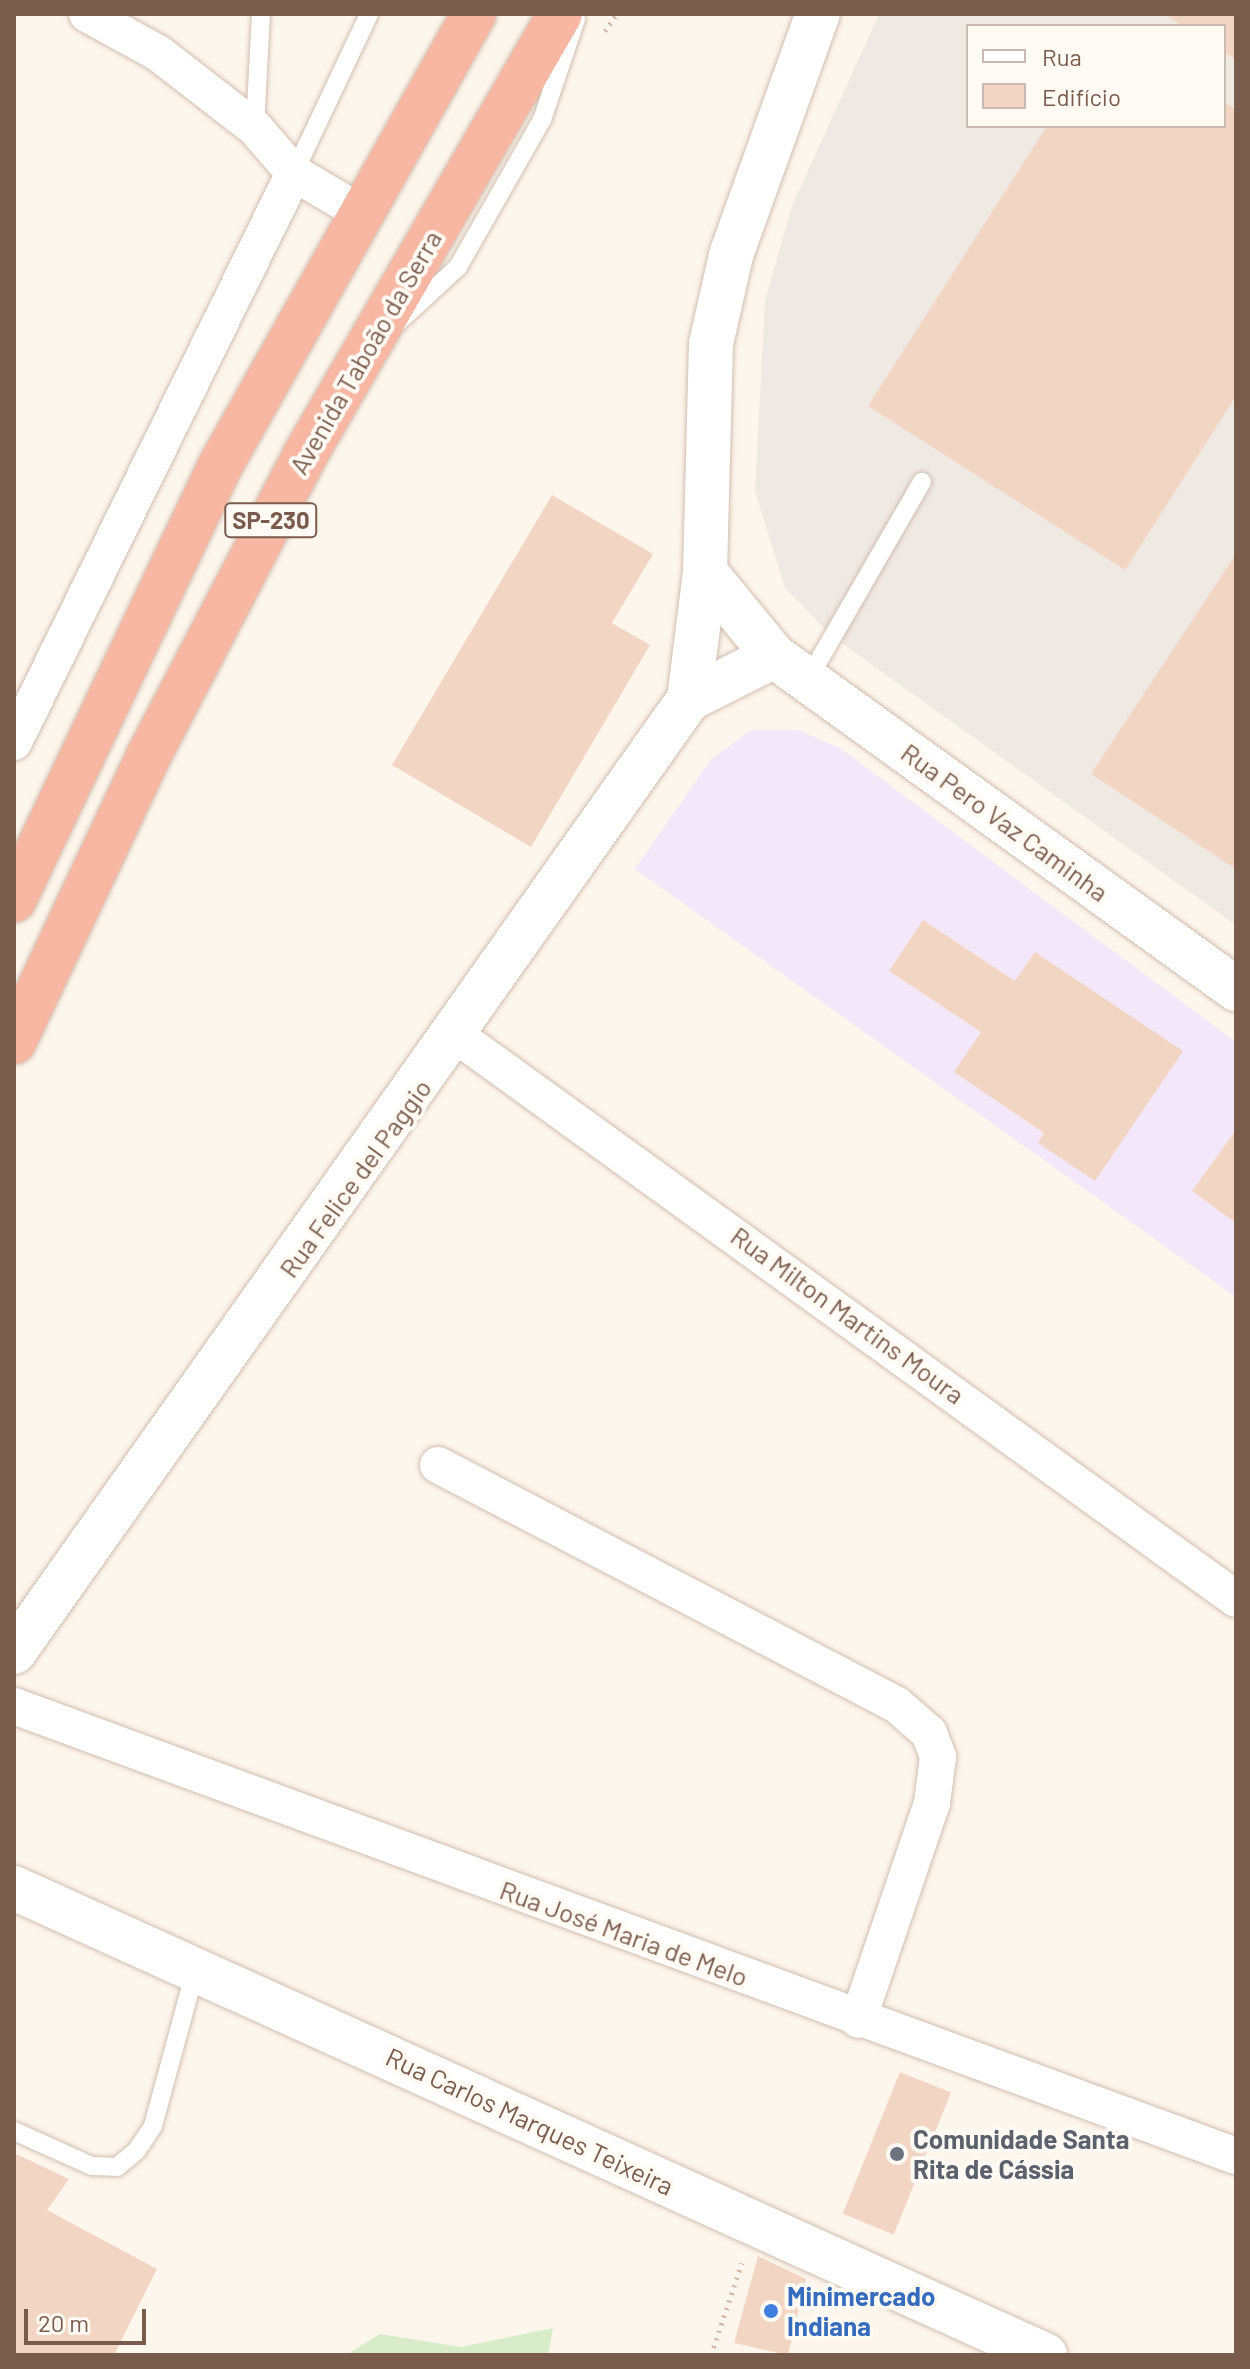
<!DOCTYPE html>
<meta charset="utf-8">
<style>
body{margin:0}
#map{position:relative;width:1250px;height:2369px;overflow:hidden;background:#fdf6ec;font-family:Barlow,sans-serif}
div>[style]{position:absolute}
.industrial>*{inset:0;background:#efe9e4}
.education>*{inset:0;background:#f3e8fa}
.green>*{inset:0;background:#d8ecc9}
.building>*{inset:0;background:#f3d5c3;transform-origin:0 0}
.path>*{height:5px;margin-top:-2.5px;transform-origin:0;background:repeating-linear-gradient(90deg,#d9b8a5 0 2px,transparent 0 8px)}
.roads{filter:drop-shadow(0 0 2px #d1beb0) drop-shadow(0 0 2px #d1beb0)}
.lane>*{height:18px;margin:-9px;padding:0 9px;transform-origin:9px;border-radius:9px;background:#fff}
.street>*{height:36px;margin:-18px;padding:0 18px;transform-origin:18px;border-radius:18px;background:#fff}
.secondary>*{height:44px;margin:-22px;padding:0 22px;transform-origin:22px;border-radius:22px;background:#fff}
.highway>*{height:44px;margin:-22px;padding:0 22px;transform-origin:22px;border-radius:22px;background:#f7b7a3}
.dots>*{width:22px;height:22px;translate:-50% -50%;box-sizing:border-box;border:4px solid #fffaf3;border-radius:50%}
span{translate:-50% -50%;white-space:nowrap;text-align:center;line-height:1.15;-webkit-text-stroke:8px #fffaf3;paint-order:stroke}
.shield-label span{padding:2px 6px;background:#fffaf3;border:2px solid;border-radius:6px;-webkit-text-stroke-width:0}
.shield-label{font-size:24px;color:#7a5c4d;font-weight:700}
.street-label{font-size:26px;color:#7a5c4d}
.worship-label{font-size:26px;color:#5b616d;font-weight:700}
.left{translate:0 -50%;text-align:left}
.shop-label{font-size:26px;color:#366cbe;font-weight:700}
.frame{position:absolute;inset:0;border:16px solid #7a5c4d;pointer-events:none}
.legend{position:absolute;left:966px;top:24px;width:260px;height:104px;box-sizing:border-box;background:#fffaf3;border:2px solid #cabbb1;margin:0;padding:10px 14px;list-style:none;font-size:24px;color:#7a5c4d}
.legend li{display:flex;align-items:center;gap:16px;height:40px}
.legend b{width:40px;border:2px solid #cabbb1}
.scale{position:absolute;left:24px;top:2309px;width:122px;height:36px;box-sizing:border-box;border:4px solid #7a5c4d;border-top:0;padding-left:10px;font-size:24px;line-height:28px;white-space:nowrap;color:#7a5c4d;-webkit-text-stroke:6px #fffaf3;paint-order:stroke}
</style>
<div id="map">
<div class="industrial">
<div style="clip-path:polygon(evenodd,879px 14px,1236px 14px,1236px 925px,833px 637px,785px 588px,755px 491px,765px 300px,792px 206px,879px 14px,968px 26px,1224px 26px,1224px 126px,968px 126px,968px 26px)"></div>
</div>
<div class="education">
<div style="clip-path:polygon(751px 730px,798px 730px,840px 748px,1236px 1042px,1236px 1297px,635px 869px,711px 759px)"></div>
</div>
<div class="green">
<div style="clip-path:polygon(553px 2328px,548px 2355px,346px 2355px,380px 2334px,461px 2347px)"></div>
</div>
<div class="building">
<div style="clip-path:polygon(1165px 14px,1236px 14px,1236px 60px,1224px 52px,1224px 26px,1183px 26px)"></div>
<div style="clip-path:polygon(1224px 102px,1236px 110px,1236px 396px,1125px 570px,868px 406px,1047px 126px,1224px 126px)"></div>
<div style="clip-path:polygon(552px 495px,653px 554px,612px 623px,650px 645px,531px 847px,392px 765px)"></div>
<div style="clip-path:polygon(1236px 554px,1236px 869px,1091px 774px)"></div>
<div style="clip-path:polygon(923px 920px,1015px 981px,1035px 952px,1183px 1051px,1095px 1181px,1038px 1143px,1044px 1133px,954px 1072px,981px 1032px,889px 971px)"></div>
<div style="clip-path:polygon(1236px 1130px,1236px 1223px,1192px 1191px)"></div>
<div style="left:900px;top:2072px;width:55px;height:153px;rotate:22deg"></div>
<div style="clip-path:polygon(14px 2153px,69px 2179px,47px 2210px,157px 2269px,114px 2355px,14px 2355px)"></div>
<div style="clip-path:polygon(758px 2256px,806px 2279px,788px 2355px,734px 2343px)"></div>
</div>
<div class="path">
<div style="left:605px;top:31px;width:21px;rotate:-55deg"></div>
<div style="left:711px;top:2355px;width:97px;rotate:-71.4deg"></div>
</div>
<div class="roads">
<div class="lane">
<div style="left:255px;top:128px;width:114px;rotate:-87deg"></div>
<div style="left:294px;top:173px;width:176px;rotate:-64.7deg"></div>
<div style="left:395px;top:325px;width:86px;rotate:-42.6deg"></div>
<div style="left:458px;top:267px;width:169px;rotate:-60.3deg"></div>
<div style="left:542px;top:120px;width:107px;rotate:-71.4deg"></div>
<div style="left:807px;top:681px;width:230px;rotate:-60deg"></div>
<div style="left:14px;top:2131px;width:85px;rotate:24.2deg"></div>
<div style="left:92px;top:2166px;width:25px;rotate:2deg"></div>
<div style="left:117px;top:2167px;width:26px;rotate:-40deg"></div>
<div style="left:137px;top:2150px;width:29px;rotate:-56deg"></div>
<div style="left:153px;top:2126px;width:164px;rotate:-74.8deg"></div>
</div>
<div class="street">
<div style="left:87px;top:14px;width:81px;rotate:28.8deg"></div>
<div style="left:158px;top:53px;width:123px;rotate:37.7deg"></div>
<div style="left:255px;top:128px;width:60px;rotate:49.1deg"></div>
<div style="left:294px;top:173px;width:74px;rotate:30.7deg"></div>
<div style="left:14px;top:742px;width:634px;rotate:-63.8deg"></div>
<div style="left:457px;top:1036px;width:961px;rotate:35.86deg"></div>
<div style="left:438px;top:1465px;width:518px;rotate:27.6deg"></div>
<div style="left:897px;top:1705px;width:43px;rotate:41.2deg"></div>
<div style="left:929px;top:1733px;width:26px;rotate:69deg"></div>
<div style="left:938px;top:1757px;width:46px;rotate:97.4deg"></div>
<div style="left:932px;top:1803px;width:229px;rotate:108.8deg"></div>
<div style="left:14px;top:1706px;width:1302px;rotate:20.22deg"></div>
</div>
<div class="secondary">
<div style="left:705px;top:572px;width:109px;rotate:50.6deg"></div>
<div style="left:774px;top:656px;width:570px;rotate:35.78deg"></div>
<div style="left:689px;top:699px;width:95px;rotate:-26.8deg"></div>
<div style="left:14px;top:1652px;width:1168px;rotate:-54.69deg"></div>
<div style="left:689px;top:699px;width:128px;rotate:-82.8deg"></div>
<div style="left:705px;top:572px;width:228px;rotate:-88.5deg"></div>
<div style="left:711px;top:344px;width:91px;rotate:-77.3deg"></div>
<div style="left:731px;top:255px;width:256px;rotate:-70.2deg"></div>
<div style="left:14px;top:1888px;width:1132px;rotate:24.37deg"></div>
</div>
<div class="highway">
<div style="left:14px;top:900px;width:480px;rotate:-64.6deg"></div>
<div style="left:220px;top:466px;width:518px;rotate:-60.67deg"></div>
<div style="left:14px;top:1042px;width:315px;rotate:-64.8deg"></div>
<div style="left:148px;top:757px;width:340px;rotate:-62.5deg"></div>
<div style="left:305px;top:455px;width:509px;rotate:-59.96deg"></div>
</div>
</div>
<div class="dots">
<div style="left:897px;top:2154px;background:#6b7280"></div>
<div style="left:771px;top:2311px;background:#3f7fe0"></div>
</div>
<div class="shield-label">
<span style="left:271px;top:520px">SP-230</span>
</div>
<div class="street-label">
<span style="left:365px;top:352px;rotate:-60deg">Avenida Taboão da Serra</span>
<span style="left:1005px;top:822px;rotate:36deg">Rua Pero Vaz Caminha</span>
<span style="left:355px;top:1178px;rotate:-54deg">Rua Felice del Paggio</span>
<span style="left:848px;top:1315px;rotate:36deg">Rua Milton Martins Moura</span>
<span style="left:624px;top:1933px;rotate:20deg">Rua José Maria de Melo</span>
<span style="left:530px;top:2121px;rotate:25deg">Rua Carlos Marques Teixeira</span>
</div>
<div class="worship-label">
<span class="left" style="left:913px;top:2154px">Comunidade Santa<br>Rita de Cássia</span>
</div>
<div class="shop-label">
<span class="left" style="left:787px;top:2311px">Minimercado<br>Indiana</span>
</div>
<div class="frame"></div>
<ul class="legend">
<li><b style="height:10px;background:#fff"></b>Rua</li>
<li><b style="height:22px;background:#f3d5c3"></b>Edifício</li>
</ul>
<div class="scale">20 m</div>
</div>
